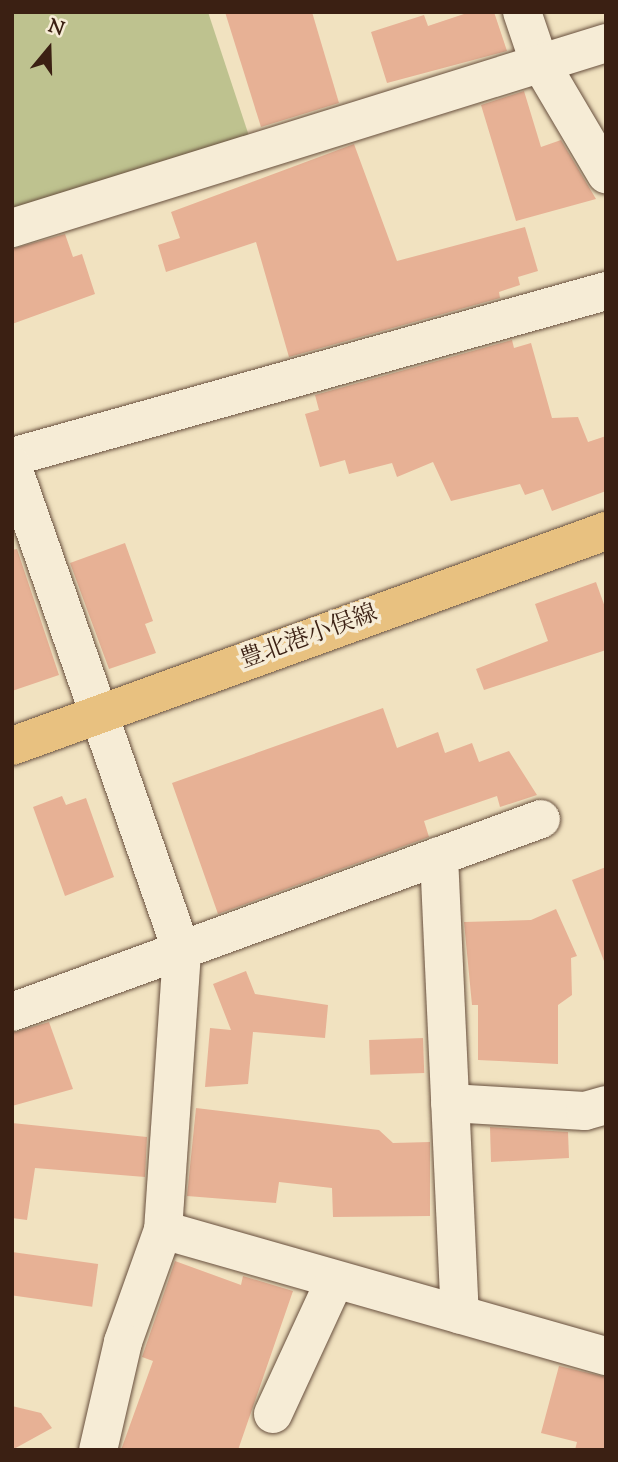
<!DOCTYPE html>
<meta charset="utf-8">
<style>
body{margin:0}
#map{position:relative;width:618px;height:1462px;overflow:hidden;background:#f1e2c0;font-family:"Sorts Mill Goudy","Noto Serif JP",serif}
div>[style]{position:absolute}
.green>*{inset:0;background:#bec28f}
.building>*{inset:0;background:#e7b195;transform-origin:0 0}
.roads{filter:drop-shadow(0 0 2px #68503e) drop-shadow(0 0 2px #68503e)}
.minor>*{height:38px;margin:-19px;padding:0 19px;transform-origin:19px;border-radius:19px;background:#f6ecd6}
.major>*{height:38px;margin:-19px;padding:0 19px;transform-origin:19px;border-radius:19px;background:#e8c180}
span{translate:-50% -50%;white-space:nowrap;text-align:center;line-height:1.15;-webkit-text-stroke:7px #f6ecd6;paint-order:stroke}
.street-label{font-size:24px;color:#3b2013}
.frame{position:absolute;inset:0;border:14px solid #3b2013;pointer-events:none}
.north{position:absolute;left:14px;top:14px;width:70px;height:70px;-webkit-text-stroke:5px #f6ecd6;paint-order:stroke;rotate:19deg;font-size:19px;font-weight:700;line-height:28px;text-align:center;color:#3b2013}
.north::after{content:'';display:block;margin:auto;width:24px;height:32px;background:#3b2013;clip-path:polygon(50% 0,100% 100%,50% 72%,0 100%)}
</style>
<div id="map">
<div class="green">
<div style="clip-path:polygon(12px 12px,208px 12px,249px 136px,12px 213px)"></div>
</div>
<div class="building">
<div style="clip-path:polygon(225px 12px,312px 12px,339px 103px,261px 127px)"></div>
<div style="clip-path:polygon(470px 12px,494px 12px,507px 51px,387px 83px,371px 32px,424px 15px,428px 26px)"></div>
<div style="clip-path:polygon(524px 91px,541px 147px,561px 140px,596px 199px,516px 221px,481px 105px)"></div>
<div style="clip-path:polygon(354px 144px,397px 261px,525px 227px,538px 271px,518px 277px,520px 285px,499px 292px,500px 298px,289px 357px,256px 242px,166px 272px,158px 245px,180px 238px,171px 212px)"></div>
<div style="clip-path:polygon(65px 234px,73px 257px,82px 254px,95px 294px,12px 324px,12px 249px)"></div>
<div style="clip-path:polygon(512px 340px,514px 348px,531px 343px,552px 418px,578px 417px,588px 442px,606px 436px,606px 491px,552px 511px,543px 489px,525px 495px,520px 484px,451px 501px,433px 462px,397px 477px,392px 463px,349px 474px,345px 460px,320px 467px,305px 414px,319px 410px,315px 395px)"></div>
<div style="clip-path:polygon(125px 543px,153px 621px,145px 624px,156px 653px,109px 669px,70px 563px)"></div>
<div style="clip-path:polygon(17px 549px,59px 675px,12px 691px,12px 550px)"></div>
<div style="clip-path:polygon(596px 582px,606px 610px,606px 650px,484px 690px,476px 669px,548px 641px,535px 604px)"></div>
<div style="clip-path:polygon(383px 708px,397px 748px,438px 732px,445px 753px,472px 743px,479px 762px,509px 751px,537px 795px,500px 807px,497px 796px,424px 821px,429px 837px,218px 914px,172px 783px)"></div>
<div style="clip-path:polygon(62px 796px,66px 805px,86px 798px,114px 877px,65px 896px,33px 807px)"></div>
<div style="clip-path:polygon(606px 867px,606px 960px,604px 961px,572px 880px)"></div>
<div style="clip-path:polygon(556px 909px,577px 956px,571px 958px,572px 995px,558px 1005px,558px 1064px,478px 1060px,478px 1005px,472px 1005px,464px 922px,531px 920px)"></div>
<div style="clip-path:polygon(246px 971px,255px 994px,328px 1005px,325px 1038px,253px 1032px,248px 1084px,205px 1087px,210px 1028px,231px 1030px,213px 984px)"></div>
<div style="clip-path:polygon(49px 1022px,73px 1089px,12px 1106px,12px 1033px)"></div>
<div style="left:423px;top:1038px;width:35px;height:54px;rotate:88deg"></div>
<div style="clip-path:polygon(196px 1108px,379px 1130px,393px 1143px,430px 1142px,430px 1216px,333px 1217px,332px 1188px,279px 1182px,276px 1203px,187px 1196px)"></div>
<div style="clip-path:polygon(12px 1123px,147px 1137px,145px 1177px,35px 1168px,27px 1220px,12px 1218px)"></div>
<div style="clip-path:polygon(490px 1127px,568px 1132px,569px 1158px,491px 1162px)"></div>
<div style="left:12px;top:1252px;width:87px;height:43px;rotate:8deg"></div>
<div style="clip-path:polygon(175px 1261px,241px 1285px,243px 1276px,293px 1291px,238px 1450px,121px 1450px,153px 1361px,142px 1357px)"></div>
<div style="clip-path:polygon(559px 1366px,606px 1377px,606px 1450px,575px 1450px,577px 1442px,541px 1433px)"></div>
<div style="clip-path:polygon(12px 1406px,41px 1413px,52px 1428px,12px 1450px)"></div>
</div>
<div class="roads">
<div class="minor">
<div style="left:522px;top:12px;width:50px;rotate:71.2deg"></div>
<div style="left:538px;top:59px;width:134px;rotate:59.4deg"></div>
<div style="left:12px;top:228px;width:622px;rotate:-17.3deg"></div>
<div style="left:12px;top:457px;width:617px;rotate:-15.61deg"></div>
<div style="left:12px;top:465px;width:516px;rotate:70.76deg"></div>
<div style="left:182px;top:952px;width:279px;rotate:93.9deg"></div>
<div style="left:163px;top:1230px;width:119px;rotate:109.7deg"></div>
<div style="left:123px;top:1342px;width:111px;rotate:103deg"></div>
<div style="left:439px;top:856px;width:459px;rotate:87.4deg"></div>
<div style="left:12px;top:1012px;width:563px;rotate:-20.04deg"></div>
<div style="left:450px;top:1103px;width:135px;rotate:3.4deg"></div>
<div style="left:585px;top:1111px;width:22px;rotate:-16deg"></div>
<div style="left:163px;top:1230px;width:461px;rotate:15.9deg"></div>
<div style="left:273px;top:1414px;width:143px;rotate:-65.2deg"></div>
</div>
<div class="major">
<div style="left:12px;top:746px;width:632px;rotate:-19.9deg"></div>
</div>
</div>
<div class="street-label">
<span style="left:309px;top:638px;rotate:-20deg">豊北港小俣線</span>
</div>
<div class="frame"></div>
<div class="north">N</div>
</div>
